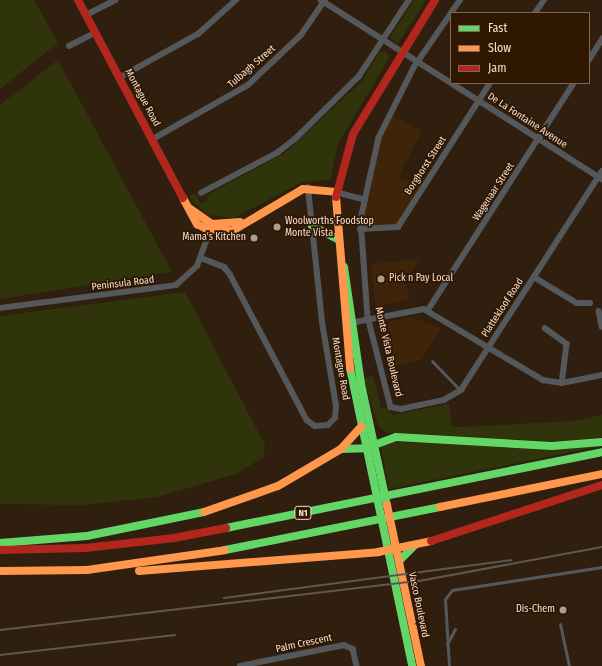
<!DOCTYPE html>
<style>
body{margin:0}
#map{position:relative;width:602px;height:666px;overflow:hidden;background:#301f0e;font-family:"Fira Sans Condensed",sans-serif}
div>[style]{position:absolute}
.built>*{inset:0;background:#40240a}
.green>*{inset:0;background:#2f340b}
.lane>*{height:3px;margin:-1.5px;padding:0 1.5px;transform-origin:1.5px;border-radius:1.5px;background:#54585b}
.street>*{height:5.5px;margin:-2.75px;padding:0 2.75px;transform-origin:2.75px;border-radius:2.75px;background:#54585b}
.fast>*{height:8px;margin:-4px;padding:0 4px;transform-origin:4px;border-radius:4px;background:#63d668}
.slow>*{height:8px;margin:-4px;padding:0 4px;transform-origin:4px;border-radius:4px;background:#ff974d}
.jam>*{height:8px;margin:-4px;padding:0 4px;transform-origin:4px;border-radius:4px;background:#b3261e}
.rail>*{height:2px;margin:-1px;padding:0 1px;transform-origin:1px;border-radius:1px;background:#5e5852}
.dots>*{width:11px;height:11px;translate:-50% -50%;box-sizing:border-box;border:2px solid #2f1702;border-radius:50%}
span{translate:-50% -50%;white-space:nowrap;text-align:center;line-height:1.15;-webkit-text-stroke:3.5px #2f1702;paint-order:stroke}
.shield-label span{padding:1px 3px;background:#2f1702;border:1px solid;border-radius:3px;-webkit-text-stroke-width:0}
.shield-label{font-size:9px;color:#f6e0d0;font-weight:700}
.street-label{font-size:10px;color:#f6e0d0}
.poi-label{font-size:10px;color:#f6e0d0}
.left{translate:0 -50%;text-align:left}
.right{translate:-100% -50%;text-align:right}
.legend{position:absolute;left:450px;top:12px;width:140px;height:72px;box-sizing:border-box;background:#2f1702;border:1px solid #7f6754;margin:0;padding:5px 7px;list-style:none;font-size:12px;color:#f6e0d0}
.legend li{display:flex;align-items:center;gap:8px;height:20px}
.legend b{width:20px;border:1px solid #7f6754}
</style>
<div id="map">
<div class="built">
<div style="clip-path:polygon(391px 115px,422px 131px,398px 178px,424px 184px,397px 226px,361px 229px,379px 138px)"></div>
<div style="clip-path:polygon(419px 259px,406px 281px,410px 299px,376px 307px,371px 264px)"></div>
<div style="clip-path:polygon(410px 317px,441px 328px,421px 360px,388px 367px,378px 325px)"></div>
</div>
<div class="green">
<div style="clip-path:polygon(0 0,34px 0,58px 43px,0 89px)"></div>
<div style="clip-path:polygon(414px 0,426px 0,398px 44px,390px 37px)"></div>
<div style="clip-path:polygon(385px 51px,389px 58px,338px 144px,330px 180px,302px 182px,234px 218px,208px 215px,192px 201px,189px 196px,195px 193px,201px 204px,207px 201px,207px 195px,285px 153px,361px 82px,380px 52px)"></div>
<div style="clip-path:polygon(58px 60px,172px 272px,0 299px,0 105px)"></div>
<div style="clip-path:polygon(185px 292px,265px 445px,264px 457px,236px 474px,157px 497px,83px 505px,0 504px,0 316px)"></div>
<div style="clip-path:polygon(373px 376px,381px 409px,387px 407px,393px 415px,449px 404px,452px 427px,462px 427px,574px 421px,602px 415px,602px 437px,563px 442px,387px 433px,378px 426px,365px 383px,364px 378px)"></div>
<div style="clip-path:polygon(391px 442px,602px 446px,389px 489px,381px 447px)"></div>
</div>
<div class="lane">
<div style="left:432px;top:361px;width:40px;rotate:46deg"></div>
<div style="left:560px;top:624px;width:43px;rotate:77.9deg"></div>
<div style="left:447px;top:644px;width:17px;rotate:-62deg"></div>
<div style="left:449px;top:666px;width:67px;rotate:-93.4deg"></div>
<div style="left:445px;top:599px;width:11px;rotate:-52deg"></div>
<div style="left:452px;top:590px;width:152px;rotate:-8.7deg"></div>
</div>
<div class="street">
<div style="left:321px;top:0;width:333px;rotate:32.5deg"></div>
<div style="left:451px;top:13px;width:16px;rotate:-55deg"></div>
<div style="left:535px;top:13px;width:16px;rotate:-55deg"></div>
<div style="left:451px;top:14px;width:65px;rotate:124.4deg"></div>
<div style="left:414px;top:68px;width:78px;rotate:116.6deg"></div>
<div style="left:379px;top:138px;width:84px;rotate:102.4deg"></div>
<div style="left:361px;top:220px;width:97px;rotate:85.9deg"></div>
<div style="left:368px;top:317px;width:93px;rotate:75.7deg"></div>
<div style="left:391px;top:407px;width:10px;rotate:11deg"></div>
<div style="left:401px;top:409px;width:44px;rotate:-11.8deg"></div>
<div style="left:444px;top:400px;width:20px;rotate:-30deg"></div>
<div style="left:461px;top:390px;width:260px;rotate:-57.2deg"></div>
<div style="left:86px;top:15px;width:33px;rotate:-27deg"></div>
<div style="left:69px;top:46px;width:29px;rotate:-27deg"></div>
<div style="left:589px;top:60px;width:25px;rotate:-58deg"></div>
<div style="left:119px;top:78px;width:90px;rotate:-29.1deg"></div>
<div style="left:198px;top:34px;width:51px;rotate:-41.8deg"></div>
<div style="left:153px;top:139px;width:109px;rotate:-29.6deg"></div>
<div style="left:248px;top:85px;width:73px;rotate:-43.3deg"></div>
<div style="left:301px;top:35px;width:42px;rotate:-55.6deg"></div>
<div style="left:336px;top:192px;width:30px;rotate:15deg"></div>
<div style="left:201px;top:193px;width:86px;rotate:-27.8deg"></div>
<div style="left:277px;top:153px;width:23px;rotate:-38deg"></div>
<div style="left:295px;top:139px;width:90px;rotate:-44.5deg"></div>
<div style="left:359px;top:76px;width:91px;rotate:-56.7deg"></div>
<div style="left:360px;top:229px;width:38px;rotate:-3deg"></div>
<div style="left:398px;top:227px;width:171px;rotate:-57.4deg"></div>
<div style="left:201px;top:258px;width:25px;rotate:21deg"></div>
<div style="left:224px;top:267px;width:9px;rotate:49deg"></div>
<div style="left:230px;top:274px;width:165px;rotate:62.2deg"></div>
<div style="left:307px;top:420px;width:10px;rotate:37deg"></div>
<div style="left:315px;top:426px;width:13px;rotate:-4deg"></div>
<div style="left:328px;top:425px;width:10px;rotate:-45deg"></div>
<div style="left:335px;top:418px;width:12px;rotate:-85deg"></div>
<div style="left:336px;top:406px;width:85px;rotate:-99.5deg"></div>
<div style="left:322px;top:322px;width:135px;rotate:-96deg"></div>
<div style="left:534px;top:277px;width:50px;rotate:31.2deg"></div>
<div style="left:577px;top:303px;width:13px"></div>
<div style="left:0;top:308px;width:177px;rotate:-7.4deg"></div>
<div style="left:176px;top:285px;width:28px;rotate:-42deg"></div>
<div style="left:197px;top:266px;width:40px;rotate:-69.8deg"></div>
<div style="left:428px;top:310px;width:270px;rotate:-57.3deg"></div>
<div style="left:599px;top:311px;width:16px;rotate:79deg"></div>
<div style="left:350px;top:323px;width:75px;rotate:-10.7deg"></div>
<div style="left:424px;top:309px;width:139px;rotate:30.8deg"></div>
<div style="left:543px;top:380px;width:19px;rotate:9deg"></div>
<div style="left:562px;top:383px;width:41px;rotate:-11.3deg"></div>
<div style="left:545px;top:328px;width:27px;rotate:36deg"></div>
<div style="left:567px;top:344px;width:39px;rotate:97deg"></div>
<div style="left:240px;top:666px;width:106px;rotate:-11.4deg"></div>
<div style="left:344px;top:645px;width:10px;rotate:24deg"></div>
<div style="left:353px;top:649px;width:17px;rotate:77deg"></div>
</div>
<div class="fast">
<div style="left:312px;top:226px;width:30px;rotate:27deg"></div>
<div style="left:344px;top:267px;width:118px;rotate:81.7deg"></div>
<div style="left:361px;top:384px;width:124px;rotate:77.9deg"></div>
<div style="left:350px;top:368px;width:304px;rotate:78.2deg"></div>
<div style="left:341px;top:449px;width:25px;rotate:-2deg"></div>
<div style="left:366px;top:448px;width:32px;rotate:-20deg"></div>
<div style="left:396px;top:437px;width:156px;rotate:3.3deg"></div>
<div style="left:552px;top:446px;width:50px;rotate:-4.6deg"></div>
<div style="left:226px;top:528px;width:384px;rotate:-11.4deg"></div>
<div style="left:0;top:543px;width:87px;rotate:-4.6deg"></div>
<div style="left:87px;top:536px;width:119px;rotate:-11.6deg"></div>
<div style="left:225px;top:550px;width:219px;rotate:-11.3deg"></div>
<div style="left:399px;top:561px;width:23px;rotate:-45deg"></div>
</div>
<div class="slow">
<div style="left:336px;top:197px;width:172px;rotate:85.3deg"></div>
<div style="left:183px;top:198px;width:30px;rotate:62deg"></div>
<div style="left:197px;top:224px;width:15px;rotate:28deg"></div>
<div style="left:210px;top:231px;width:22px"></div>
<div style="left:232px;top:231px;width:82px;rotate:-30.6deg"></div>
<div style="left:303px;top:189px;width:33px;rotate:5deg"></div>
<div style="left:189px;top:208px;width:28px;rotate:35deg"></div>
<div style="left:212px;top:224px;width:28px;rotate:-4deg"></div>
<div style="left:387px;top:505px;width:165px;rotate:78.1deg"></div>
<div style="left:440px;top:507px;width:165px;rotate:-11.5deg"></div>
<div style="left:204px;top:512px;width:78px;rotate:-19.4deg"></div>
<div style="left:278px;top:486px;width:73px;rotate:-30.4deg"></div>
<div style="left:341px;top:449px;width:30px;rotate:-48deg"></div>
<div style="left:0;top:571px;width:87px;rotate:-0.7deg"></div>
<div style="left:87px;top:570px;width:139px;rotate:-8.2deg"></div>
<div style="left:139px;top:571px;width:240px;rotate:-4.5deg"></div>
<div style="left:378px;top:552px;width:54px;rotate:-11.7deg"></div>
</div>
<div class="jam">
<div style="left:78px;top:0;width:224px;rotate:62.1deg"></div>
<div style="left:336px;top:197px;width:65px;rotate:-74.9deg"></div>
<div style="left:353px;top:134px;width:157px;rotate:-58.5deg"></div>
<div style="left:431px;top:541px;width:180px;rotate:-18.1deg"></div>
<div style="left:0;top:550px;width:85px;rotate:-1.3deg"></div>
<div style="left:85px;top:548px;width:90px;rotate:-6.4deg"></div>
<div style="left:174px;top:538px;width:53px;rotate:-10.9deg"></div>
</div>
<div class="rail">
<div style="left:224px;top:598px;width:290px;rotate:-7.5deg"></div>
<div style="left:0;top:630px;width:422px;rotate:-6.7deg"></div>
<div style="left:419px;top:581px;width:186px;rotate:-10.5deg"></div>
<div style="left:0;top:655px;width:176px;rotate:-6.5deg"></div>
</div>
<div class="dots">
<div style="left:277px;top:227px;background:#b19c8c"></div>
<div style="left:254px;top:238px;background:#b19c8c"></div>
<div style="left:381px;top:279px;background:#b19c8c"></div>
<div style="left:563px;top:610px;background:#b19c8c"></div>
</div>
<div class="shield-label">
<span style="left:303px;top:513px">N1</span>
</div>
<div class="street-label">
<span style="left:252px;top:67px;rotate:-41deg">Tulbagh Street</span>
<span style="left:142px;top:98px;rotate:62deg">Montague Road</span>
<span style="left:527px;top:121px;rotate:33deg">De La Fontaine Avenue</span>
<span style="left:426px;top:166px;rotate:-57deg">Borghorst Street</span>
<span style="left:494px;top:192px;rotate:-57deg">Wagenaar Street</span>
<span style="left:123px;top:284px;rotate:-7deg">Peninsula Road</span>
<span style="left:503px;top:308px;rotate:-57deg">Plattekloof Road</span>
<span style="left:388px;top:352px;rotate:77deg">Monte Vista Boulevard</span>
<span style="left:340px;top:369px;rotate:80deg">Montague Road</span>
<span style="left:418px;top:605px;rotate:78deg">Vasco Boulevard</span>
<span style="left:304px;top:644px;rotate:-12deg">Palm Crescent</span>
</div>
<div class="poi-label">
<span class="left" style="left:285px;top:227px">Woolworths Foodstop<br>Monte Vista</span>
<span class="right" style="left:246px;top:238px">Mama's Kitchen</span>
<span class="left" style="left:389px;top:279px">Pick n Pay Local</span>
<span class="right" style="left:555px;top:610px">Dis-Chem</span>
</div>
<ul class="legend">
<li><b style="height:5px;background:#63d668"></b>Fast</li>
<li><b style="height:5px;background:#ff974d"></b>Slow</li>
<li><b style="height:5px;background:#b3261e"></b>Jam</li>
</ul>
</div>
